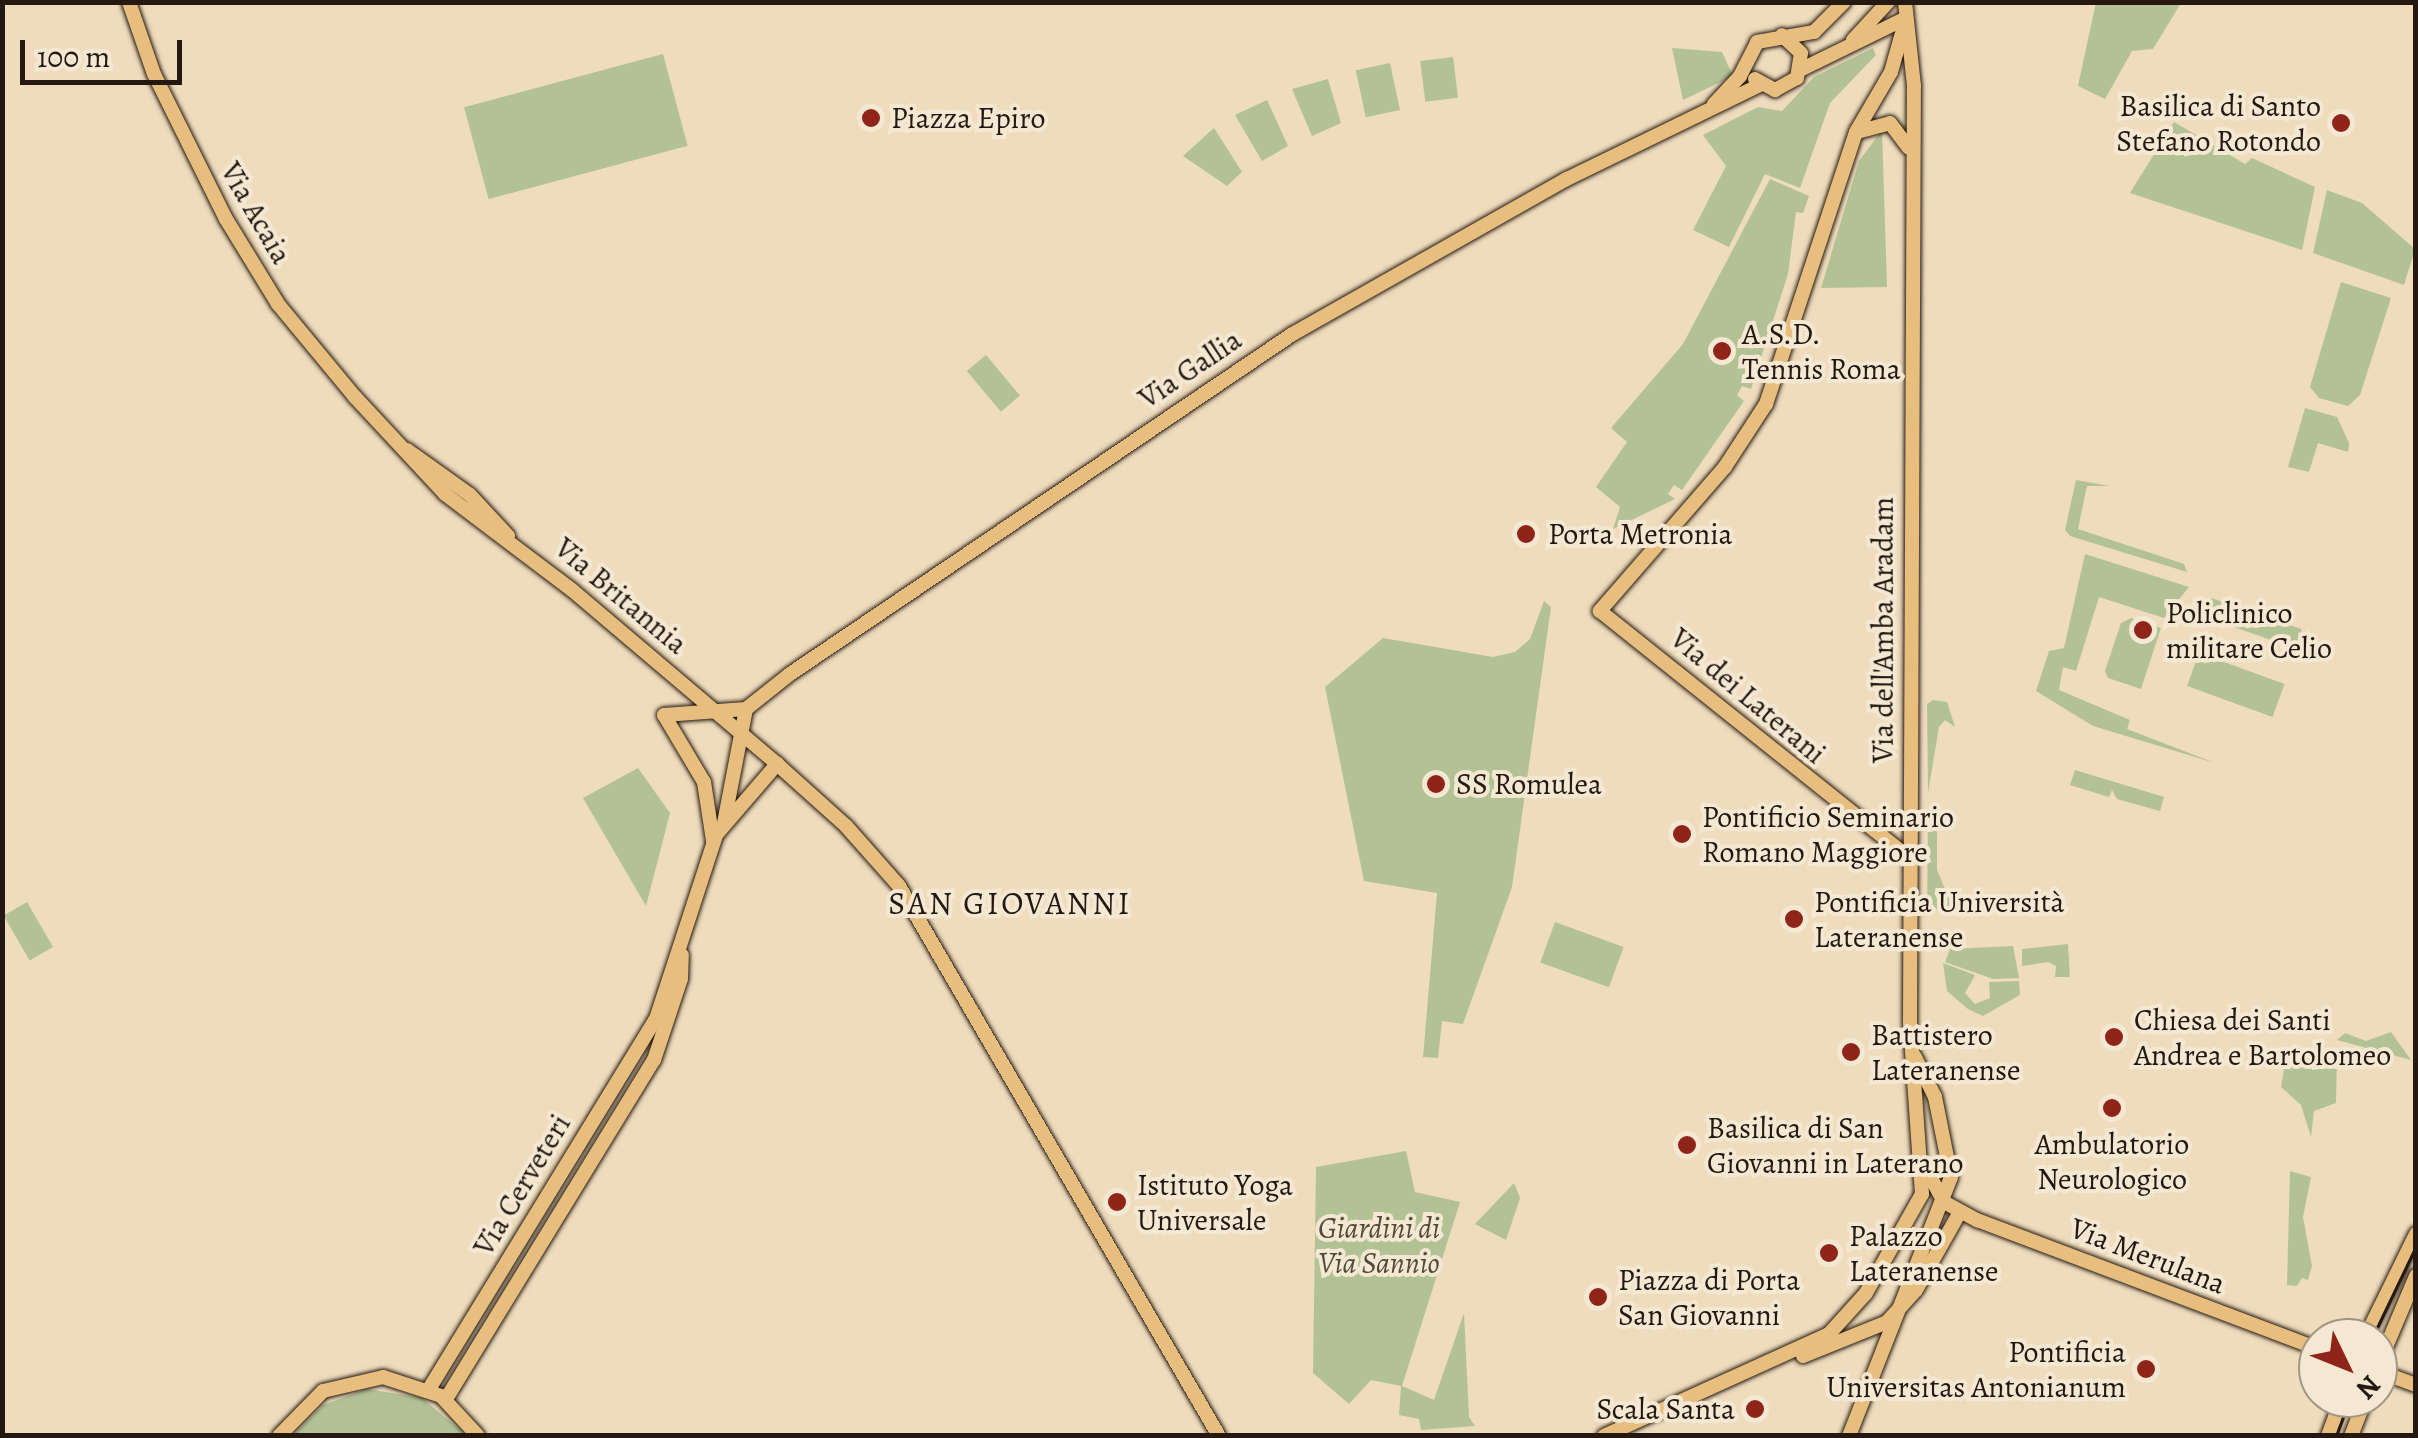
<!DOCTYPE html>
<meta charset="utf-8">
<style>
body{margin:0}
#map{position:relative;width:2418px;height:1438px;overflow:hidden;background:#eedcbc;font-family:Alegreya,serif}
div>[style]{position:absolute}
.green>*{inset:0;background:#b3c295;transform-origin:0 0}
.roads{filter:drop-shadow(0 0 2px #241810) drop-shadow(0 0 2px #241810)}
.major>*{height:14px;margin:-7px;padding:0 7px;transform-origin:7px;border-radius:7px;background:#e7be7e}
.tram>*{height:2.5px;margin:-1.25px;padding:0 1.25px;transform-origin:1.25px;border-radius:1.25px;background:#241810}
.dots>*{width:28px;height:28px;translate:-50% -50%;box-sizing:border-box;border:5px solid #f4e8d3;border-radius:50%}
span{translate:-50% -50%;white-space:nowrap;text-align:center;line-height:1.15;-webkit-text-stroke:8px #f4e8d3;paint-order:stroke}
.poi-label{font-size:30px;color:#241810}
.right{translate:-100% -50%;text-align:right}
.left{translate:0 -50%;text-align:left}
.street-label{font-size:30px;color:#241810}
.park-label{font-size:30px;color:#4f4b38;font-style:italic}
.neighbourhood-label{font-size:32px;color:#241810;letter-spacing:2.5px}
.frame{position:absolute;inset:0;border:5px solid #241810;pointer-events:none}
.north{position:absolute;left:2298px;top:1318px;width:100px;height:100px;box-sizing:border-box;background:#f4e8d3;border:2px solid #a19585;border-radius:50%;rotate:133deg;font-size:28px;font-weight:700;line-height:40px;text-align:center;color:#241810}
.north::after{content:'';display:block;margin:auto;width:35px;height:45px;background:#8f2418;clip-path:polygon(50% 0,100% 100%,50% 72%,0 100%)}
.scale{position:absolute;left:20px;top:40px;width:162px;height:45px;box-sizing:border-box;border:5px solid #241810;border-top:0;padding-left:12px;font-size:30px;line-height:35px;white-space:nowrap;color:#241810;-webkit-text-stroke:8px #f4e8d3;paint-order:stroke}
</style>
<div id="map">
<div class="green">
<div style="clip-path:polygon(2096px 2px,2181px 3px,2153px 49px,2132px 51px,2105px 99px,2078px 86px)"></div>
<div style="clip-path:polygon(1672px 48px,1722px 52px,1733px 76px,1683px 100px)"></div>
<div style="clip-path:polygon(1873px 48px,1876px 55px,1830px 103px,1800px 188px,1765px 174px,1729px 247px,1693px 230px,1726px 166px,1703px 135px,1758px 107px,1782px 111px,1814px 77px)"></div>
<div style="left:663px;top:54px;width:95px;height:206px;rotate:75deg"></div>
<div style="left:1453px;top:57px;width:41px;height:33px;rotate:83deg"></div>
<div style="left:1390px;top:63px;width:48px;height:35px;rotate:78deg"></div>
<div style="clip-path:polygon(1328px 79px,1341px 123px,1312px 136px,1292px 89px)"></div>
<div style="clip-path:polygon(1267px 100px,1288px 146px,1262px 161px,1235px 115px)"></div>
<div style="clip-path:polygon(2174px 122px,2245px 164px,2252px 158px,2315px 187px,2302px 250px,2130px 193px)"></div>
<div style="clip-path:polygon(1214px 128px,1242px 172px,1227px 186px,1183px 156px)"></div>
<div style="clip-path:polygon(1882px 130px,1887px 287px,1821px 288px,1859px 161px)"></div>
<div style="clip-path:polygon(1770px 179px,1809px 196px,1803px 213px,1796px 212px,1788px 274px,1751px 389px,1742px 386px,1737px 395px,1744px 401px,1682px 490px,1674px 485px,1668px 494px,1675px 499px,1613px 529px,1620px 507px,1596px 487px,1627px 442px,1611px 428px,1683px 344px)"></div>
<div style="clip-path:polygon(2327px 190px,2362px 203px,2415px 249px,2404px 285px,2313px 253px)"></div>
<div style="clip-path:polygon(2341px 282px,2391px 298px,2360px 395px,2348px 406px,2319px 398px,2310px 387px)"></div>
<div style="left:986px;top:355px;width:53px;height:25px;rotate:50deg"></div>
<div style="clip-path:polygon(2305px 408px,2337px 417px,2349px 443px,2348px 452px,2318px 443px,2309px 472px,2288px 467px)"></div>
<div style="clip-path:polygon(2076px 480px,2110px 486px,2087px 486px,2078px 529px,2184px 564px,2187px 572px,2070px 536px,2065px 530px)"></div>
<div style="clip-path:polygon(2085px 554px,2189px 587px,2164px 618px,2099px 597px,2076px 671px,2063px 667px,2059px 690px,2130px 720px,2127px 729px,2215px 763px,2093px 726px,2036px 691px,2049px 651px,2064px 648px)"></div>
<div style="left:2211px;top:598px;width:96px;height:20px;rotate:19deg"></div>
<div style="clip-path:polygon(1544px 601px,1551px 607px,1512px 887px,1463px 1024px,1442px 1021px,1438px 1058px,1423px 1057px,1437px 893px,1364px 881px,1325px 687px,1383px 638px,1493px 657px,1515px 652px,1530px 639px)"></div>
<div style="clip-path:polygon(2131px 618px,2161px 628px,2141px 689px,2108px 678px,2105px 671px,2121px 623px)"></div>
<div style="left:2199px;top:653px;width:91px;height:35px;rotate:20deg"></div>
<div style="clip-path:polygon(1933px 700px,1947px 702px,1955px 727px,1945px 720px,1939px 727px,1928px 793px,1927px 704px)"></div>
<div style="clip-path:polygon(638px 768px,670px 813px,646px 906px,583px 798px)"></div>
<div style="clip-path:polygon(2075px 770px,2164px 797px,2160px 811px,2117px 799px,2112px 790px,2109px 797px,2070px 785px)"></div>
<div style="clip-path:polygon(1928px 813px,1937px 833px,1937px 870px,1952px 905px,1948px 914px,1944px 907px,1927px 912px)"></div>
<div style="left:27px;top:902px;width:52px;height:27px;rotate:60deg"></div>
<div style="left:1555px;top:922px;width:73px;height:43px;rotate:20deg"></div>
<div style="clip-path:polygon(2068px 944px,2070px 977px,2055px 977px,2056px 966px,2048px 962px,2022px 966px,2022px 949px)"></div>
<div style="clip-path:polygon(2013px 946px,2019px 978px,1993px 979px,1945px 962px,1950px 949px)"></div>
<div style="clip-path:polygon(1943px 963px,1975px 975px,1965px 993px,1975px 1004px,1990px 998px,1989px 982px,2019px 981px,2020px 995px,1983px 1016px,1968px 1009px,1947px 991px)"></div>
<div style="clip-path:polygon(2391px 1032px,2411px 1060px,2337px 1040px,2345px 1033px,2366px 1041px)"></div>
<div style="clip-path:polygon(2317px 1050px,2337px 1056px,2336px 1103px,2314px 1111px,2311px 1137px,2301px 1105px,2281px 1087px,2284px 1069px)"></div>
<div style="clip-path:polygon(1406px 1151px,1415px 1192px,1460px 1202px,1402px 1386px,1434px 1400px,1464px 1313px,1469px 1417px,1475px 1426px,1421px 1430px,1419px 1419px,1399px 1415px,1401px 1386px,1371px 1380px,1349px 1404px,1313px 1373px,1316px 1167px)"></div>
<div style="clip-path:polygon(2290px 1171px,2311px 1177px,2303px 1217px,2312px 1266px,2308px 1280px,2302px 1278px,2297px 1286px,2287px 1285px)"></div>
<div style="clip-path:polygon(1514px 1183px,1520px 1198px,1506px 1240px,1475px 1224px)"></div>
<div style="clip-path:polygon(367px 1389px,422px 1398px,466px 1435px,293px 1435px,323px 1405px)"></div>
</div>
<div class="roads">
<div class="major">
<div style="left:129px;top:2px;width:76px;rotate:70.9deg"></div>
<div style="left:154px;top:74px;width:162px;rotate:63.6deg"></div>
<div style="left:226px;top:219px;width:100px;rotate:58.5deg"></div>
<div style="left:278px;top:304px;width:121px;rotate:50.4deg"></div>
<div style="left:355px;top:397px;width:132px;rotate:47.1deg"></div>
<div style="left:445px;top:494px;width:159px;rotate:37.1deg"></div>
<div style="left:572px;top:590px;width:269px;rotate:40.3deg"></div>
<div style="left:777px;top:764px;width:93px;rotate:41.9deg"></div>
<div style="left:846px;top:826px;width:80px;rotate:48.5deg"></div>
<div style="left:899px;top:886px;width:636px;rotate:59.81deg"></div>
<div style="left:1906px;top:19px;width:55px;rotate:105.8deg"></div>
<div style="left:1891px;top:72px;width:69px;rotate:120.3deg"></div>
<div style="left:1856px;top:132px;width:287px;rotate:108.3deg"></div>
<div style="left:1766px;top:404px;width:75px;rotate:123.1deg"></div>
<div style="left:1725px;top:467px;width:191px;rotate:131deg"></div>
<div style="left:1600px;top:611px;width:396px;rotate:38.6deg"></div>
<div style="left:1853px;top:40px;width:52px;rotate:-47.4deg"></div>
<div style="left:1802px;top:69px;width:116px;rotate:-26.1deg"></div>
<div style="left:1755px;top:79px;width:23px;rotate:29deg"></div>
<div style="left:1775px;top:90px;width:25px;rotate:-29deg"></div>
<div style="left:1797px;top:78px;width:25px;rotate:-81deg"></div>
<div style="left:1801px;top:53px;width:26px;rotate:-137deg"></div>
<div style="left:1714px;top:104px;width:38px;rotate:-47deg"></div>
<div style="left:1740px;top:76px;width:38px;rotate:-63deg"></div>
<div style="left:1757px;top:42px;width:58px;rotate:-10deg"></div>
<div style="left:1814px;top:32px;width:42px;rotate:-45deg"></div>
<div style="left:1857px;top:132px;width:34px;rotate:-15deg"></div>
<div style="left:1890px;top:123px;width:31px;rotate:53deg"></div>
<div style="left:407px;top:450px;width:77px;rotate:35.5deg"></div>
<div style="left:470px;top:495px;width:56px;rotate:47.2deg"></div>
<div style="left:664px;top:715px;width:78px;rotate:59.2deg"></div>
<div style="left:704px;top:782px;width:60px;rotate:81.3deg"></div>
<div style="left:664px;top:715px;width:82px;rotate:-4.2deg"></div>
<div style="left:724px;top:823px;width:116px;rotate:-79.1deg"></div>
<div style="left:746px;top:709px;width:56px;rotate:-38.5deg"></div>
<div style="left:790px;top:674px;width:605px;rotate:-34.08deg"></div>
<div style="left:1291px;top:335px;width:317px;rotate:-29.5deg"></div>
<div style="left:1567px;top:179px;width:215px;rotate:-26deg"></div>
<div style="left:1927px;top:1171px;width:35px;rotate:61deg"></div>
<div style="left:1944px;top:1202px;width:38px;rotate:29deg"></div>
<div style="left:1977px;top:1220px;width:365px;rotate:20.7deg"></div>
<div style="left:2365px;top:1338px;width:116px;rotate:-63.9deg"></div>
<div style="left:1803px;top:1356px;width:91px;rotate:-22deg"></div>
<div style="left:1887px;top:1322px;width:43px;rotate:-47.8deg"></div>
<div style="left:1916px;top:1290px;width:90px;rotate:-60.6deg"></div>
<div style="left:2378px;top:1366px;width:98px;rotate:-67.1deg"></div>
<div style="left:2378px;top:1371px;width:40px;rotate:20.2deg"></div>
<div style="left:429px;top:1389px;width:434px;rotate:-58.5deg"></div>
<div style="left:656px;top:1019px;width:194px;rotate:-71.9deg"></div>
<div style="left:716px;top:835px;width:94px;rotate:-49.3deg"></div>
<div style="left:446px;top:1399px;width:398px;rotate:-58.5deg"></div>
<div style="left:654px;top:1060px;width:85px;rotate:-71.6deg"></div>
<div style="left:681px;top:979px;width:24px;rotate:-88deg"></div>
<div style="left:279px;top:1436px;width:63px;rotate:-45.6deg"></div>
<div style="left:323px;top:1391px;width:62px;rotate:-13.1deg"></div>
<div style="left:383px;top:1377px;width:61px;rotate:18.1deg"></div>
<div style="left:441px;top:1396px;width:54px;rotate:47.2deg"></div>
<div style="left:1604px;top:1436px;width:247px;rotate:-24.4deg"></div>
<div style="left:1829px;top:1334px;width:55px;rotate:-47.9deg"></div>
<div style="left:1866px;top:1293px;width:114px;rotate:-60.5deg"></div>
<div style="left:1922px;top:1194px;width:172px;rotate:-94deg"></div>
<div style="left:1910px;top:1022px;width:936px;rotate:-89.76deg"></div>
<div style="left:1914px;top:86px;width:84px;rotate:-96.1deg"></div>
<div style="left:1849px;top:1436px;width:278px;rotate:-68.5deg"></div>
<div style="left:1951px;top:1177px;width:82px;rotate:-101.3deg"></div>
<div style="left:1935px;top:1097px;width:45px;rotate:-116.6deg"></div>
<div style="left:2328px;top:1436px;width:40px;rotate:-69.8deg"></div>
<div style="left:2351px;top:1436px;width:41px;rotate:-68.5deg"></div>
</div>
</div>
<div class="tram">
<div style="left:2372px;top:1338px;width:102px;rotate:-64.4deg"></div>
<div style="left:2336px;top:1436px;width:40px;rotate:-69.8deg"></div>
</div>
<div class="dots">
<div style="left:871px;top:118px;background:#8f2418"></div>
<div style="left:2341px;top:123px;background:#8f2418"></div>
<div style="left:1722px;top:351px;background:#8f2418"></div>
<div style="left:1526px;top:534px;background:#8f2418"></div>
<div style="left:2143px;top:630px;background:#8f2418"></div>
<div style="left:1436px;top:784px;background:#8f2418"></div>
<div style="left:1682px;top:834px;background:#8f2418"></div>
<div style="left:1794px;top:919px;background:#8f2418"></div>
<div style="left:2114px;top:1037px;background:#8f2418"></div>
<div style="left:1851px;top:1052px;background:#8f2418"></div>
<div style="left:2112px;top:1108px;background:#8f2418"></div>
<div style="left:1687px;top:1145px;background:#8f2418"></div>
<div style="left:1117px;top:1202px;background:#8f2418"></div>
<div style="left:1829px;top:1253px;background:#8f2418"></div>
<div style="left:1598px;top:1297px;background:#8f2418"></div>
<div style="left:2146px;top:1369px;background:#8f2418"></div>
<div style="left:1755px;top:1409px;background:#8f2418"></div>
</div>
<div class="poi-label">
<span class="right" style="left:2321px;top:123px">Basilica di Santo<br>Stefano Rotondo</span>
<span class="left" style="left:891px;top:118px">Piazza Epiro</span>
<span class="left" style="left:1742px;top:351px">A.S.D.<br>Tennis Roma</span>
<span class="left" style="left:1548px;top:534px">Porta Metronia</span>
<span class="left" style="left:2166px;top:630px">Policlinico<br>militare Celio</span>
<span class="left" style="left:1456px;top:784px">SS Romulea</span>
<span class="left" style="left:1702px;top:834px">Pontificio Seminario<br>Romano Maggiore</span>
<span class="left" style="left:1814px;top:919px">Pontificia Università<br>Lateranense</span>
<span class="left" style="left:2134px;top:1037px">Chiesa dei Santi<br>Andrea e Bartolomeo</span>
<span class="left" style="left:1871px;top:1052px">Battistero<br>Lateranense</span>
<span class="left" style="left:1707px;top:1145px">Basilica di San<br>Giovanni in Laterano</span>
<span style="left:2112px;top:1161px">Ambulatorio<br>Neurologico</span>
<span class="left" style="left:1137px;top:1202px">Istituto Yoga<br>Universale</span>
<span class="left" style="left:1849px;top:1253px">Palazzo<br>Lateranense</span>
<span class="left" style="left:1618px;top:1297px">Piazza di Porta<br>San Giovanni</span>
<span class="right" style="left:2126px;top:1369px">Pontificia<br>Universitas Antonianum</span>
<span class="right" style="left:1735px;top:1409px">Scala Santa</span>
</div>
<div class="street-label">
<span style="left:256px;top:213px;rotate:60deg">Via Acaia</span>
<span style="left:1190px;top:369px;rotate:-34deg">Via Gallia</span>
<span style="left:621px;top:596px;rotate:40deg">Via Britannia</span>
<span style="left:1883px;top:630px;rotate:-90deg">Via dell'Amba Aradam</span>
<span style="left:1748px;top:696px;rotate:40deg">Via dei Laterani</span>
<span style="left:522px;top:1185px;rotate:-59deg">Via Cerveteri</span>
<span style="left:2148px;top:1256px;rotate:21deg">Via Merulana</span>
</div>
<div class="park-label">
<span style="left:1379px;top:1245px">Giardini di<br>Via Sannio</span>
</div>
<div class="neighbourhood-label">
<span style="left:1010px;top:903px">SAN GIOVANNI</span>
</div>
<div class="frame"></div>
<div class="north">N</div>
<div class="scale">100 m</div>
</div>
